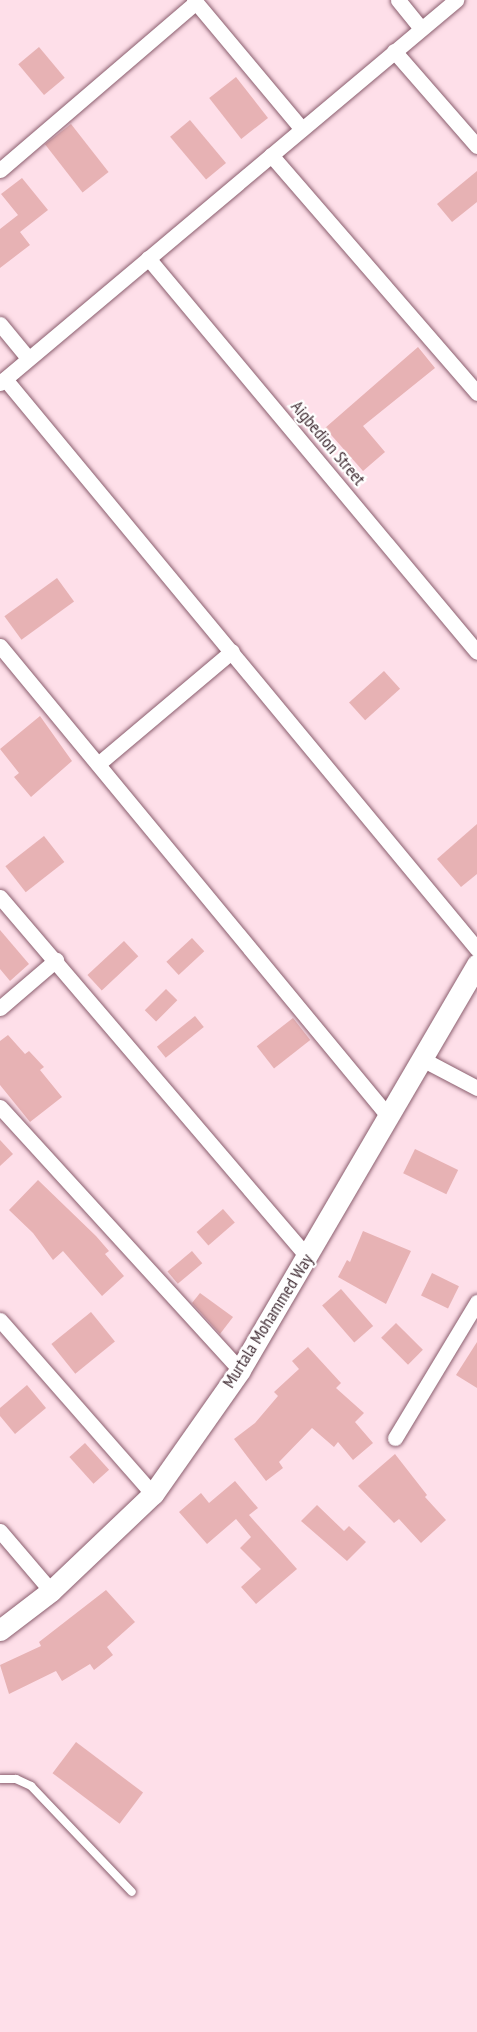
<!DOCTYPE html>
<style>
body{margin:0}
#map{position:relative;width:477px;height:2032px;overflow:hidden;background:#fedfe9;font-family:"PT Sans Narrow",sans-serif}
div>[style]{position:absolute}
.building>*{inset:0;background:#e7b2b4;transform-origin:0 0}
.roads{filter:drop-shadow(0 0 2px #8a5e6e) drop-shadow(0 0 2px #8a5e6e)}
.lane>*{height:8px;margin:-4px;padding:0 4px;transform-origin:4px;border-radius:4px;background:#fff}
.street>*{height:15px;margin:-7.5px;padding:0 7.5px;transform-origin:7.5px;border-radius:7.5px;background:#fff}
.secondary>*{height:21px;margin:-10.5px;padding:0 10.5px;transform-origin:10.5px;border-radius:10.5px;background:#fff}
span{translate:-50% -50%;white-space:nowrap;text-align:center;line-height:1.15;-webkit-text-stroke:4.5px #fff;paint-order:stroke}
.street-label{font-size:18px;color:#453138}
</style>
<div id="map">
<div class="building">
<div style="left:39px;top:47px;width:40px;height:27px;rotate:50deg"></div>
<div style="left:236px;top:77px;width:52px;height:34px;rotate:52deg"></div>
<div style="left:190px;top:120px;width:56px;height:26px;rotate:50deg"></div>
<div style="left:71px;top:124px;width:61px;height:33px;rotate:52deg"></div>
<div style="clip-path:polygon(477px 171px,477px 202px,452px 222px,437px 204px)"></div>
<div style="clip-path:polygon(22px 178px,48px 210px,20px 232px,30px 245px,0 268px,0 229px,18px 215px,1px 194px)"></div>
<div style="clip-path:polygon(418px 347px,435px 368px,363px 426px,385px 452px,363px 471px,325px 428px)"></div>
<div style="left:57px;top:578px;width:29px;height:65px;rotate:54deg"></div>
<div style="left:384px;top:671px;width:24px;height:47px;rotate:48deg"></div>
<div style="clip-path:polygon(40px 716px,72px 761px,31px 797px,14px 777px,19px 773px,0 749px)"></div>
<div style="clip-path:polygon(477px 824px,477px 874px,461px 887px,437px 859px)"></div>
<div style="left:44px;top:836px;width:33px;height:49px;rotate:52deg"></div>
<div style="clip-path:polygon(0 930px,29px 964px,10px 981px,0 969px)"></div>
<div style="left:192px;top:938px;width:18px;height:35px;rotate:47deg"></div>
<div style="left:124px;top:941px;width:21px;height:50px;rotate:47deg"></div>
<div style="left:166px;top:989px;width:16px;height:30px;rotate:45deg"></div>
<div style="left:195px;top:1016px;width:14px;height:49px;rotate:51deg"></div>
<div style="left:293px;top:1018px;width:28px;height:46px;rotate:52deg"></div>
<div style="clip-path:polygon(8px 1035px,25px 1054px,29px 1051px,44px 1067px,40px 1070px,62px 1097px,30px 1122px,0 1085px,0 1041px)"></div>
<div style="clip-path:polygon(0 1140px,13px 1154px,0 1166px)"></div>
<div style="left:415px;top:1149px;width:48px;height:27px;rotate:26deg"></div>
<div style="clip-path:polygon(38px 1180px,96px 1236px,109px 1251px,105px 1254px,124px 1276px,102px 1296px,63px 1251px,53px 1260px,33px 1233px,9px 1210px)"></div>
<div style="left:223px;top:1209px;width:18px;height:35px;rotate:49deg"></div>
<div style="clip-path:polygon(363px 1231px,411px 1251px,386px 1304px,338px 1277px,347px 1260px,350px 1262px)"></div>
<div style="left:192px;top:1251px;width:16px;height:32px;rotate:50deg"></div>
<div style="left:432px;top:1273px;width:30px;height:25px;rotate:26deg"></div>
<div style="left:341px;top:1289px;width:49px;height:25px;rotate:49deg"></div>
<div style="clip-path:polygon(200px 1293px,233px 1317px,220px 1334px,192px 1303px)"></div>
<div style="left:91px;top:1312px;width:38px;height:51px;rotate:51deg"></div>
<div style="left:396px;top:1323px;width:38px;height:21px;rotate:45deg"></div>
<div style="clip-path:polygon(477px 1342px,477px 1388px,456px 1375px)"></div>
<div style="clip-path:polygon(308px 1347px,341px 1383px,336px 1388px,364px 1413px,355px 1422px,373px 1443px,353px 1460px,338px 1442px,334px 1447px,312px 1428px,279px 1462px,283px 1468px,266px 1481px,234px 1439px,255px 1423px,278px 1396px,274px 1392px,299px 1369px,292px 1361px)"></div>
<div style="clip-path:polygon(27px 1385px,46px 1408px,15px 1434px,0 1416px,0 1408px)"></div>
<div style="left:85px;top:1443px;width:36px;height:21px;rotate:48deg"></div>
<div style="clip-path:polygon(395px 1454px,427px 1495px,425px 1497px,446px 1520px,421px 1543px,399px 1519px,394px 1523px,358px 1486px)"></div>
<div style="clip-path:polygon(235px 1481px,258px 1508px,249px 1515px,297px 1569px,256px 1604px,241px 1587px,261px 1569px,240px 1548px,251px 1537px,236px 1519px,207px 1544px,179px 1512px,201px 1493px,209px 1503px)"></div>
<div style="clip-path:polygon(317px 1505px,344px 1531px,349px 1526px,366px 1542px,347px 1561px,301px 1521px)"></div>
<div style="clip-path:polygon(106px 1590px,135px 1622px,107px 1647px,113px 1655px,94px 1670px,90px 1664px,62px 1681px,56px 1671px,9px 1694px,0 1665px,41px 1646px,39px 1642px)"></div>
<div style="left:76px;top:1742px;width:84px;height:39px;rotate:37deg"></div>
</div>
<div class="roads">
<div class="lane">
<div style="left:0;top:1779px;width:16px"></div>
<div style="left:16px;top:1779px;width:17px;rotate:25deg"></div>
<div style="left:31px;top:1786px;width:146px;rotate:46.4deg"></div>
</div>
<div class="street">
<div style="left:194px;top:0;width:168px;rotate:50.1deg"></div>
<div style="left:398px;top:0;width:36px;rotate:51deg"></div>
<div style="left:394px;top:51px;width:126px;rotate:48.9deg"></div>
<div style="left:271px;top:155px;width:315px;rotate:49.1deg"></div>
<div style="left:0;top:170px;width:258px;rotate:-40.6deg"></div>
<div style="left:148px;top:258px;width:513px;rotate:50.14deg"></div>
<div style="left:0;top:324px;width:44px;rotate:50.5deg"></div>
<div style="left:5px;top:379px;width:740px;rotate:50.37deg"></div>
<div style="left:0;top:383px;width:596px;rotate:-40.03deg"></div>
<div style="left:0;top:646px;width:611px;rotate:50.45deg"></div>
<div style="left:98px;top:764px;width:175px;rotate:-40.1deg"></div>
<div style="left:0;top:897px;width:474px;rotate:49.5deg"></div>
<div style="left:0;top:1008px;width:74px;rotate:-40.6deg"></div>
<div style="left:422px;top:1059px;width:62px;rotate:27.8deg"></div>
<div style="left:0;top:1107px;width:356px;rotate:47.6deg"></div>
<div style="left:0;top:1320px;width:232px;rotate:48.7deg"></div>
<div style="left:395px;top:1438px;width:159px;rotate:-58.9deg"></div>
<div style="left:0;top:1531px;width:79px;rotate:49.6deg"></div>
</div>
<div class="secondary">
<div style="left:0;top:1630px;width:64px;rotate:-37.4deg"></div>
<div style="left:51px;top:1591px;width:141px;rotate:-43.6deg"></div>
<div style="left:153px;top:1494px;width:151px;rotate:-54.9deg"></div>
<div style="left:240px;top:1370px;width:470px;rotate:-59.7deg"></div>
</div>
</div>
<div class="street-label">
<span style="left:328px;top:443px;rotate:50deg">Aigbedion Street</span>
<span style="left:268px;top:1321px;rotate:-58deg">Murtala Mohammed Way</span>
</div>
</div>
